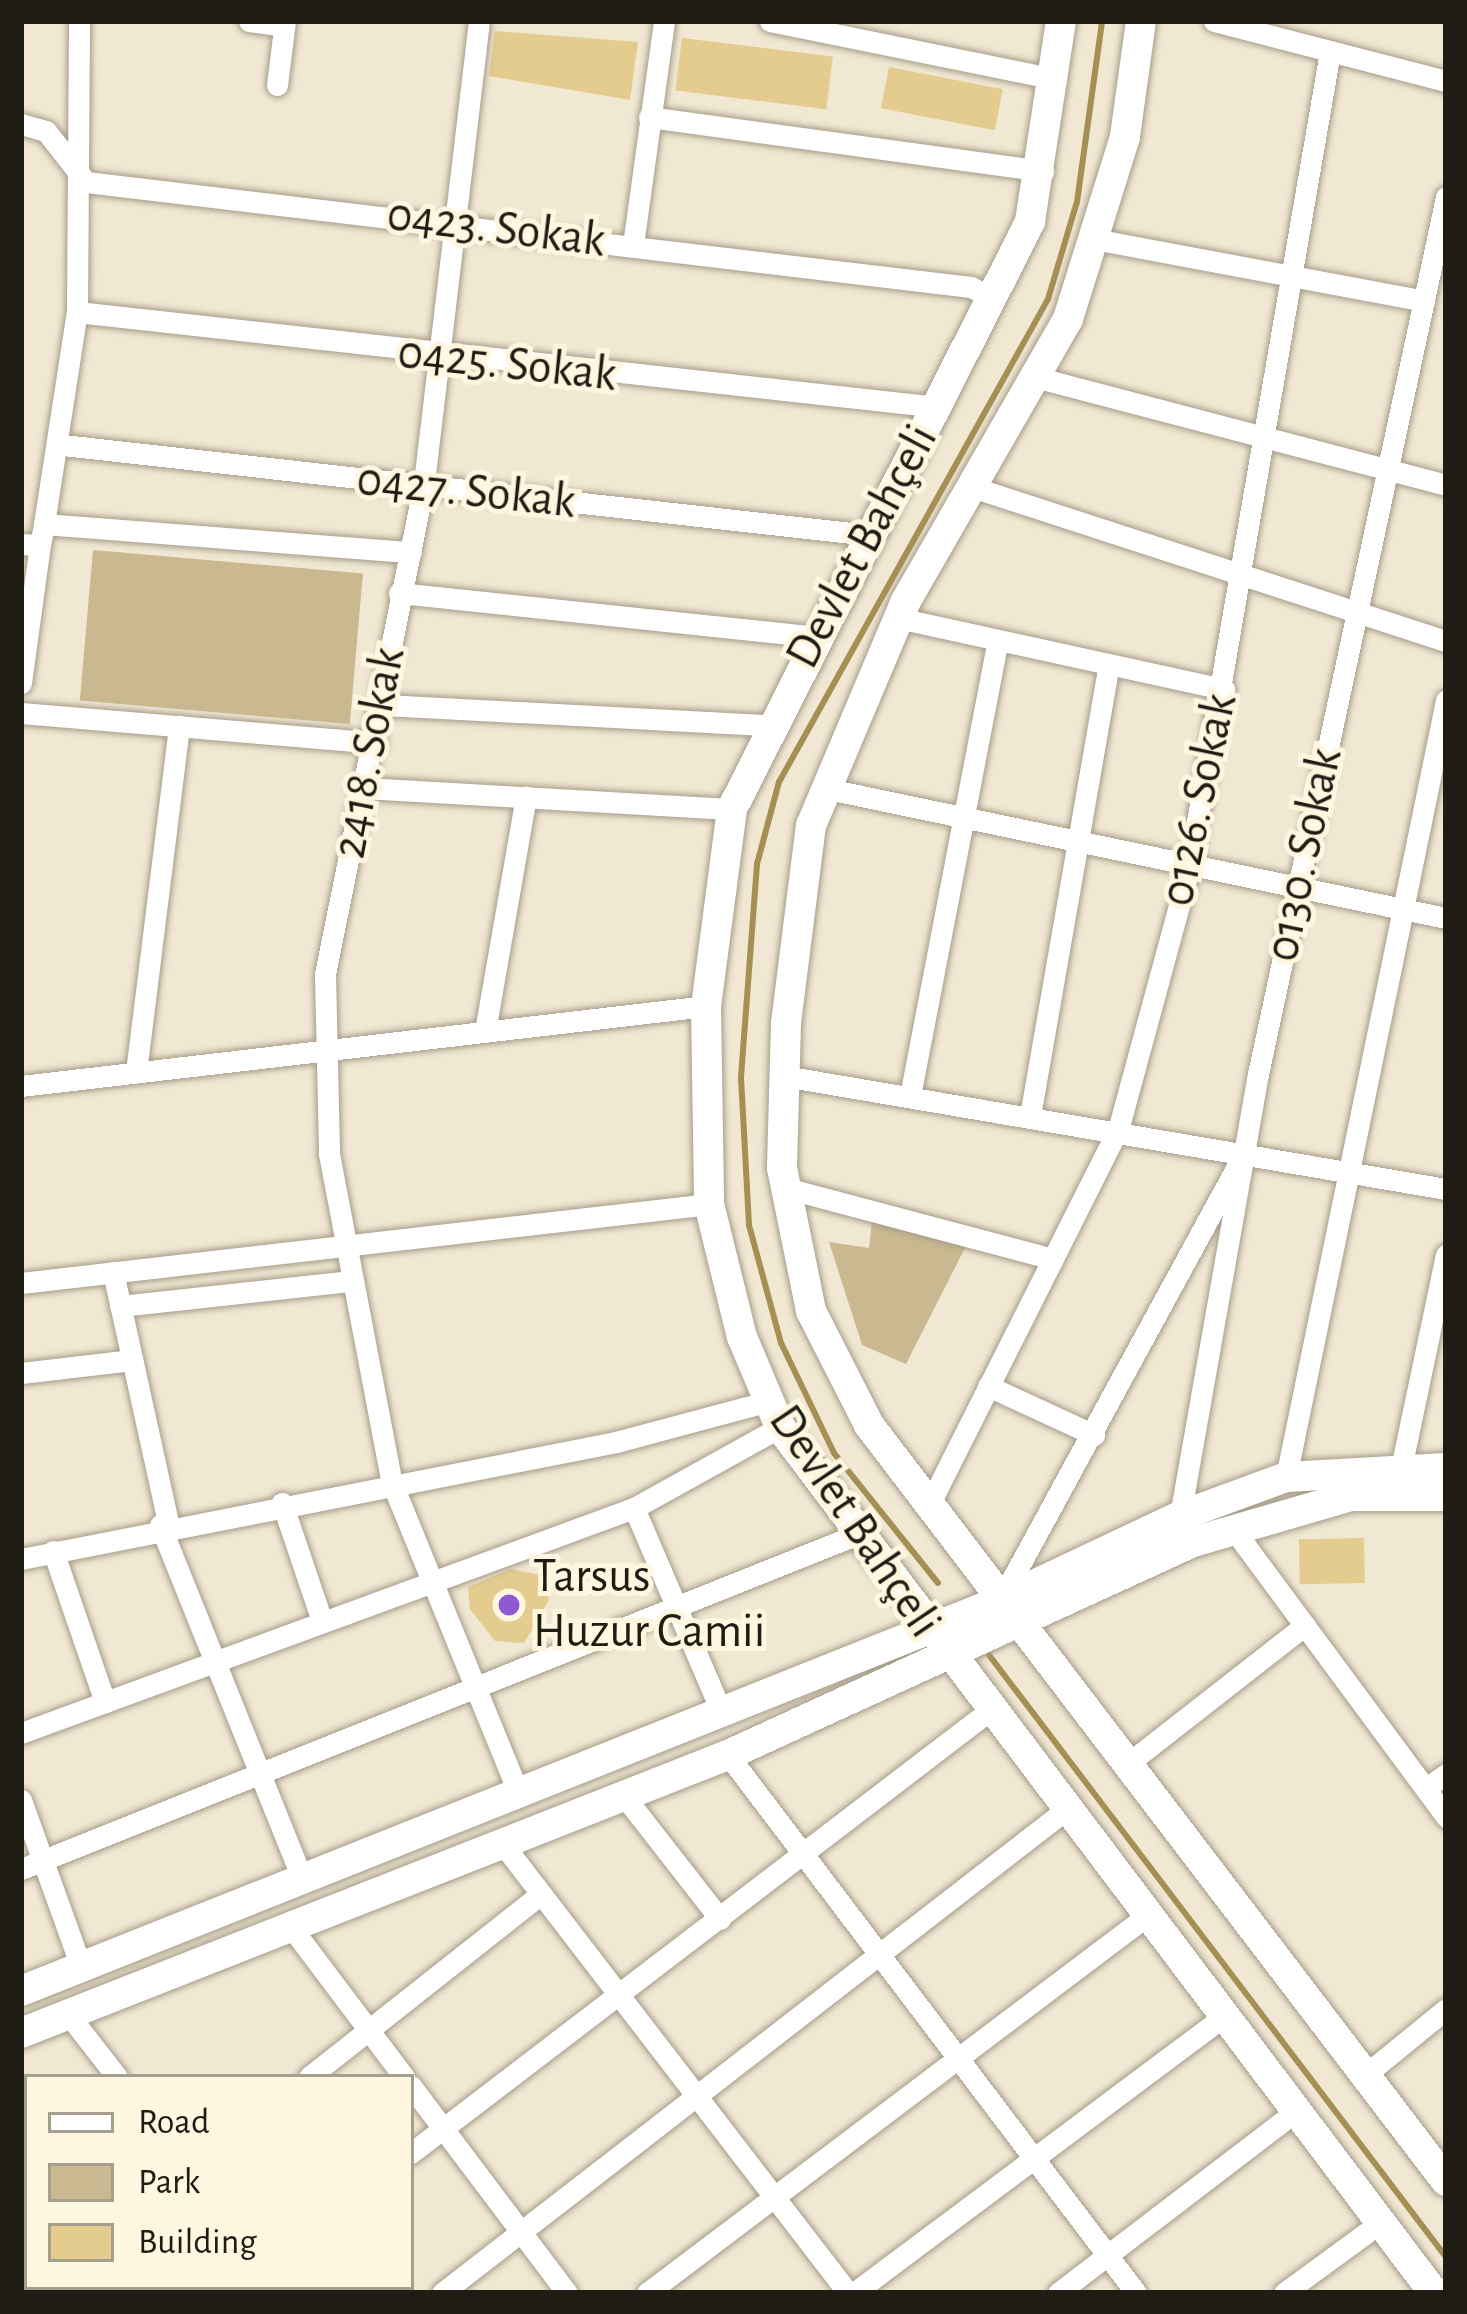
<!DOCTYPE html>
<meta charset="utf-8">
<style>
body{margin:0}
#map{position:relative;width:1467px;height:2314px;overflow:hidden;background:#f1e8d3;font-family:"Alegreya Sans",sans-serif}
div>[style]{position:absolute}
.green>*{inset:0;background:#cab990;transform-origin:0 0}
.stream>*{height:6px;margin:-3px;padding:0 3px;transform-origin:3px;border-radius:3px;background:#a68f54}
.building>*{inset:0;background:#e4cb8e;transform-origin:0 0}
.roads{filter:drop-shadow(0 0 3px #a69d8a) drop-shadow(0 0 3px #a69d8a)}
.street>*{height:21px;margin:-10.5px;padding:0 10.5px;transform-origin:10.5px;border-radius:10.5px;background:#fff}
.secondary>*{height:30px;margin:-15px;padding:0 15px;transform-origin:15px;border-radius:15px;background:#fff}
.dots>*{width:33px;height:33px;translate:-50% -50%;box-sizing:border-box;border:6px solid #fff6e0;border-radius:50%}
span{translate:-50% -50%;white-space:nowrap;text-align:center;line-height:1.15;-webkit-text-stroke:10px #fff6e0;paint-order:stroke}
.street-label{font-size:48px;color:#1f1c14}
.poi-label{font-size:48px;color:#1f1c14}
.left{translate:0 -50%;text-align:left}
.frame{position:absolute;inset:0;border:24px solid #1f1c14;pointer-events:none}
.legend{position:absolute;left:24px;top:2074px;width:390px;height:216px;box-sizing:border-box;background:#fff6e0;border:3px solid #a59f8e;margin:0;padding:15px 21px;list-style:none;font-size:36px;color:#1f1c14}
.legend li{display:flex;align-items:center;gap:24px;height:60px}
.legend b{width:60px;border:3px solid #a59f8e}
</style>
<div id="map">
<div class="green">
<div style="left:93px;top:550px;width:271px;height:151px;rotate:5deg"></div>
<div style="clip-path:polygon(872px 1220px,967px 1244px,906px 1364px,862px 1345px,829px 1242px,869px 1248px)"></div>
</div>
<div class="stream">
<div style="left:938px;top:1583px;width:166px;rotate:-128.7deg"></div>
<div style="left:834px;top:1453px;width:122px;rotate:-115.7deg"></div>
<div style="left:781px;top:1343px;width:122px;rotate:-105.2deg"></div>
<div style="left:749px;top:1225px;width:148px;rotate:-93.1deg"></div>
<div style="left:741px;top:1077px;width:214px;rotate:-85.7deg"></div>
<div style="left:757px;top:864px;width:85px;rotate:-75deg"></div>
<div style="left:779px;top:782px;width:553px;rotate:-60.88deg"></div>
<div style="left:1048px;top:299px;width:101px;rotate:-73.4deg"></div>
<div style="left:1077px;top:202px;width:183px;rotate:-82.1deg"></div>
<div style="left:989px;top:1655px;width:756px;rotate:52.8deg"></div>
</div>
<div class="building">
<div style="clip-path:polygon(495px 31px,638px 42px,630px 100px,489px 76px)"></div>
<div style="left:682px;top:38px;width:152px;height:53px;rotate:7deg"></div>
<div style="left:889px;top:67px;width:116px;height:42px;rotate:11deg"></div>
<div style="left:1364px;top:1538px;width:45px;height:65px;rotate:89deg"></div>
<div style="clip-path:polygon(511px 1569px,540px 1575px,549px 1600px,524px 1643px,495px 1641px,470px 1609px,468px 1587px)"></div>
</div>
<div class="roads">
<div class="street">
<div style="left:249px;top:21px;width:35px;rotate:8deg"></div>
<div style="left:479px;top:21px;width:470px;rotate:96.8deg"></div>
<div style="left:423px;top:488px;width:496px;rotate:101.4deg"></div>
<div style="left:325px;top:974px;width:180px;rotate:88.7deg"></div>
<div style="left:329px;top:1154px;width:335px;rotate:79.2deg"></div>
<div style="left:392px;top:1483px;width:333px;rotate:67.8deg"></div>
<div style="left:770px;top:21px;width:292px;rotate:11.5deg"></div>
<div style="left:1214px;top:21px;width:240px;rotate:14.5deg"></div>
<div style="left:277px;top:85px;width:64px;rotate:-82.9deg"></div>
<div style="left:649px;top:117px;width:398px;rotate:7.8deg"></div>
<div style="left:21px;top:124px;width:26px;rotate:16deg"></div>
<div style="left:46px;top:131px;width:65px;rotate:51.9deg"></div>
<div style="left:86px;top:182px;width:891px;rotate:6.77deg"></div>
<div style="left:971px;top:287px;width:26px;rotate:28deg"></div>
<div style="left:1099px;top:240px;width:331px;rotate:10.6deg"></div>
<div style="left:633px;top:245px;width:226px;rotate:-82.1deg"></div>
<div style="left:77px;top:312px;width:865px;rotate:6.3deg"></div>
<div style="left:1035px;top:377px;width:425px;rotate:14.7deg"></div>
<div style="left:63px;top:445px;width:811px;rotate:6.37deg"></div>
<div style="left:972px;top:487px;width:498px;rotate:18deg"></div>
<div style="left:44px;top:524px;width:215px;rotate:-81.2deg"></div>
<div style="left:77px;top:312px;width:291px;rotate:-89.6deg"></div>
<div style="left:21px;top:544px;width:19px;rotate:3deg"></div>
<div style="left:40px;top:545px;width:21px;rotate:-79deg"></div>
<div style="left:44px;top:524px;width:368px;rotate:4.4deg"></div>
<div style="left:399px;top:593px;width:418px;rotate:6deg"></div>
<div style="left:898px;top:618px;width:334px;rotate:12.3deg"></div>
<div style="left:21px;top:683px;width:139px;rotate:-82.2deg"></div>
<div style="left:384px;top:705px;width:385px;rotate:3deg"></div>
<div style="left:21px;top:713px;width:356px;rotate:4.8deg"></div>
<div style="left:366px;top:788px;width:367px;rotate:3.3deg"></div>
<div style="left:823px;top:788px;width:636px;rotate:11.79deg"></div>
<div style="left:485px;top:1031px;width:238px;rotate:-80.1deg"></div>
<div style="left:136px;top:1072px;width:349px;rotate:-82.9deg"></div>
<div style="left:784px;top:1076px;width:672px;rotate:9.69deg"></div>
<div style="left:21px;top:1086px;width:690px;rotate:-6.66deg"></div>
<div style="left:910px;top:1096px;width:461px;rotate:-79.1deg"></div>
<div style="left:1030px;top:1116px;width:453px;rotate:-80.1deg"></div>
<div style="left:786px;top:1188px;width:276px;rotate:14.9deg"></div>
<div style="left:113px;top:1272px;width:257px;rotate:77.6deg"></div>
<div style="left:21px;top:1283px;width:693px;rotate:-6.55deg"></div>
<div style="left:120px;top:1306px;width:233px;rotate:-6.2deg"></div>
<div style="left:21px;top:1373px;width:112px;rotate:-6.7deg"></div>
<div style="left:988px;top:1386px;width:117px;rotate:24.8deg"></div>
<div style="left:1401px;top:1468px;width:218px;rotate:-78.1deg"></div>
<div style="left:1286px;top:1477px;width:793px;rotate:-78.36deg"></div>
<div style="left:282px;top:1503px;width:125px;rotate:71.3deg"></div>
<div style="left:929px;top:1505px;width:420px;rotate:-63.3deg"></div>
<div style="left:1118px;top:1130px;width:271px;rotate:-74.8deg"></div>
<div style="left:1189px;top:868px;width:828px;rotate:-80.2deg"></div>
<div style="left:634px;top:1508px;width:219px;rotate:66.8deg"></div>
<div style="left:1180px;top:1516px;width:449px;rotate:-80deg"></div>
<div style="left:1258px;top:1074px;width:897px;rotate:-77.9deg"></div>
<div style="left:160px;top:1525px;width:380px;rotate:68.1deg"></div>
<div style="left:1234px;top:1530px;width:357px;rotate:53.5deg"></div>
<div style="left:53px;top:1551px;width:160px;rotate:71deg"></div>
<div style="left:21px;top:1559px;width:606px;rotate:-11.12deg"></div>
<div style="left:616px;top:1442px;width:158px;rotate:-15deg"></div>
<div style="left:1000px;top:1601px;width:494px;rotate:-61.4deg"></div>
<div style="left:21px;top:1733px;width:653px;rotate:-20.16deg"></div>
<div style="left:634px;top:1508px;width:167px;rotate:-29deg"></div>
<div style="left:728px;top:1755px;width:675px;rotate:52.82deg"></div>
<div style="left:1126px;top:1765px;width:227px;rotate:-38deg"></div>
<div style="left:1426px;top:1788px;width:24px;rotate:-35deg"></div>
<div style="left:624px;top:1796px;width:156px;rotate:52deg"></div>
<div style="left:21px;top:1800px;width:177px;rotate:70.2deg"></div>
<div style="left:502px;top:1843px;width:568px;rotate:52.44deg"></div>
<div style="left:21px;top:1869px;width:902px;rotate:-21.81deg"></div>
<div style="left:291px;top:1927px;width:188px;rotate:53deg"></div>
<div style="left:68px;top:2014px;width:80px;rotate:52.1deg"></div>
<div style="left:1365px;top:2075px;width:104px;rotate:-39.2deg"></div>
<div style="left:309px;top:2077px;width:295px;rotate:-38.3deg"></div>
<div style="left:411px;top:2086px;width:259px;rotate:53deg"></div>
<div style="left:411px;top:2153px;width:728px;rotate:-37.41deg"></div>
<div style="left:275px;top:2287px;width:7px;rotate:56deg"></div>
<div style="left:21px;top:2292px;width:9px;rotate:-32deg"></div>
<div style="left:232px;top:2293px;width:9px;rotate:-41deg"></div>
<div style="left:442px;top:2293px;width:787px;rotate:-37.77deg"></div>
<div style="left:647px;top:2293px;width:624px;rotate:-37.05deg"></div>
<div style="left:854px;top:2293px;width:459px;rotate:-36.8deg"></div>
<div style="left:1058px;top:2293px;width:298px;rotate:-37.4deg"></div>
<div style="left:1284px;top:2293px;width:120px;rotate:-36.2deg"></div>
</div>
<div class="secondary">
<div style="left:1061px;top:21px;width:203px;rotate:98.8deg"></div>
<div style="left:1030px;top:222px;width:658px;rotate:116.92deg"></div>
<div style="left:732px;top:809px;width:199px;rotate:97.5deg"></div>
<div style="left:706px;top:1006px;width:198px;rotate:89.1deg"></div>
<div style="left:709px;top:1204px;width:137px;rotate:76.1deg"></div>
<div style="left:742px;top:1337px;width:98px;rotate:67.1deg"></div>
<div style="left:780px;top:1427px;width:1085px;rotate:52.94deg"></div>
<div style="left:1141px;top:21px;width:117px;rotate:97.9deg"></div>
<div style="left:1125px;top:137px;width:191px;rotate:107.4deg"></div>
<div style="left:1068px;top:319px;width:327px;rotate:119.9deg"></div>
<div style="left:905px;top:603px;width:241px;rotate:112.9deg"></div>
<div style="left:811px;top:825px;width:200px;rotate:97.2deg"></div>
<div style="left:786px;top:1023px;width:145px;rotate:91.6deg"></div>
<div style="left:782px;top:1168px;width:146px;rotate:78.5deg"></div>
<div style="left:811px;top:1311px;width:128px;rotate:63deg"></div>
<div style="left:869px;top:1425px;width:951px;rotate:52.65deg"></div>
<div style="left:21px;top:1991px;width:1054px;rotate:-21.72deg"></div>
<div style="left:1000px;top:1601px;width:199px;rotate:-25.3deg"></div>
<div style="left:1180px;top:1516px;width:113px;rotate:-20.2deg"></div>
<div style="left:1286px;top:1477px;width:160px;rotate:-3.2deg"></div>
<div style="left:21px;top:2033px;width:760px;rotate:-21.47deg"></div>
<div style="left:728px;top:1755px;width:511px;rotate:-24.61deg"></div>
<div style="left:1193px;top:1542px;width:165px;rotate:-16.2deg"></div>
<div style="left:1351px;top:1496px;width:95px"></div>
</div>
</div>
<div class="dots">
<div style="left:509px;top:1605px;background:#8e5ad3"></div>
</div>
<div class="street-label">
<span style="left:496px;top:229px;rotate:7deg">0423. Sokak</span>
<span style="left:507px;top:365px;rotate:6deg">0425. Sokak</span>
<span style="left:466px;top:492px;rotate:6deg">0427. Sokak</span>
<span style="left:863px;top:547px;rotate:-62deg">Devlet Bahçeli</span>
<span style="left:370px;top:753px;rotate:-79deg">2418. Sokak</span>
<span style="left:1200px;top:800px;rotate:-78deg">0126. Sokak</span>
<span style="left:1305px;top:855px;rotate:-78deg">0130. Sokak</span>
<span style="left:854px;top:1522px;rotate:56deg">Devlet Bahçeli</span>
</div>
<div class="poi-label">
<span class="left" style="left:533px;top:1605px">Tarsus<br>Huzur Camii</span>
</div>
<div class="frame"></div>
<ul class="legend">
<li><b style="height:15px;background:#fff"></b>Road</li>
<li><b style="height:33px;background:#cab990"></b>Park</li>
<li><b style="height:33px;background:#e4cb8e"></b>Building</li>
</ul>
</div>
